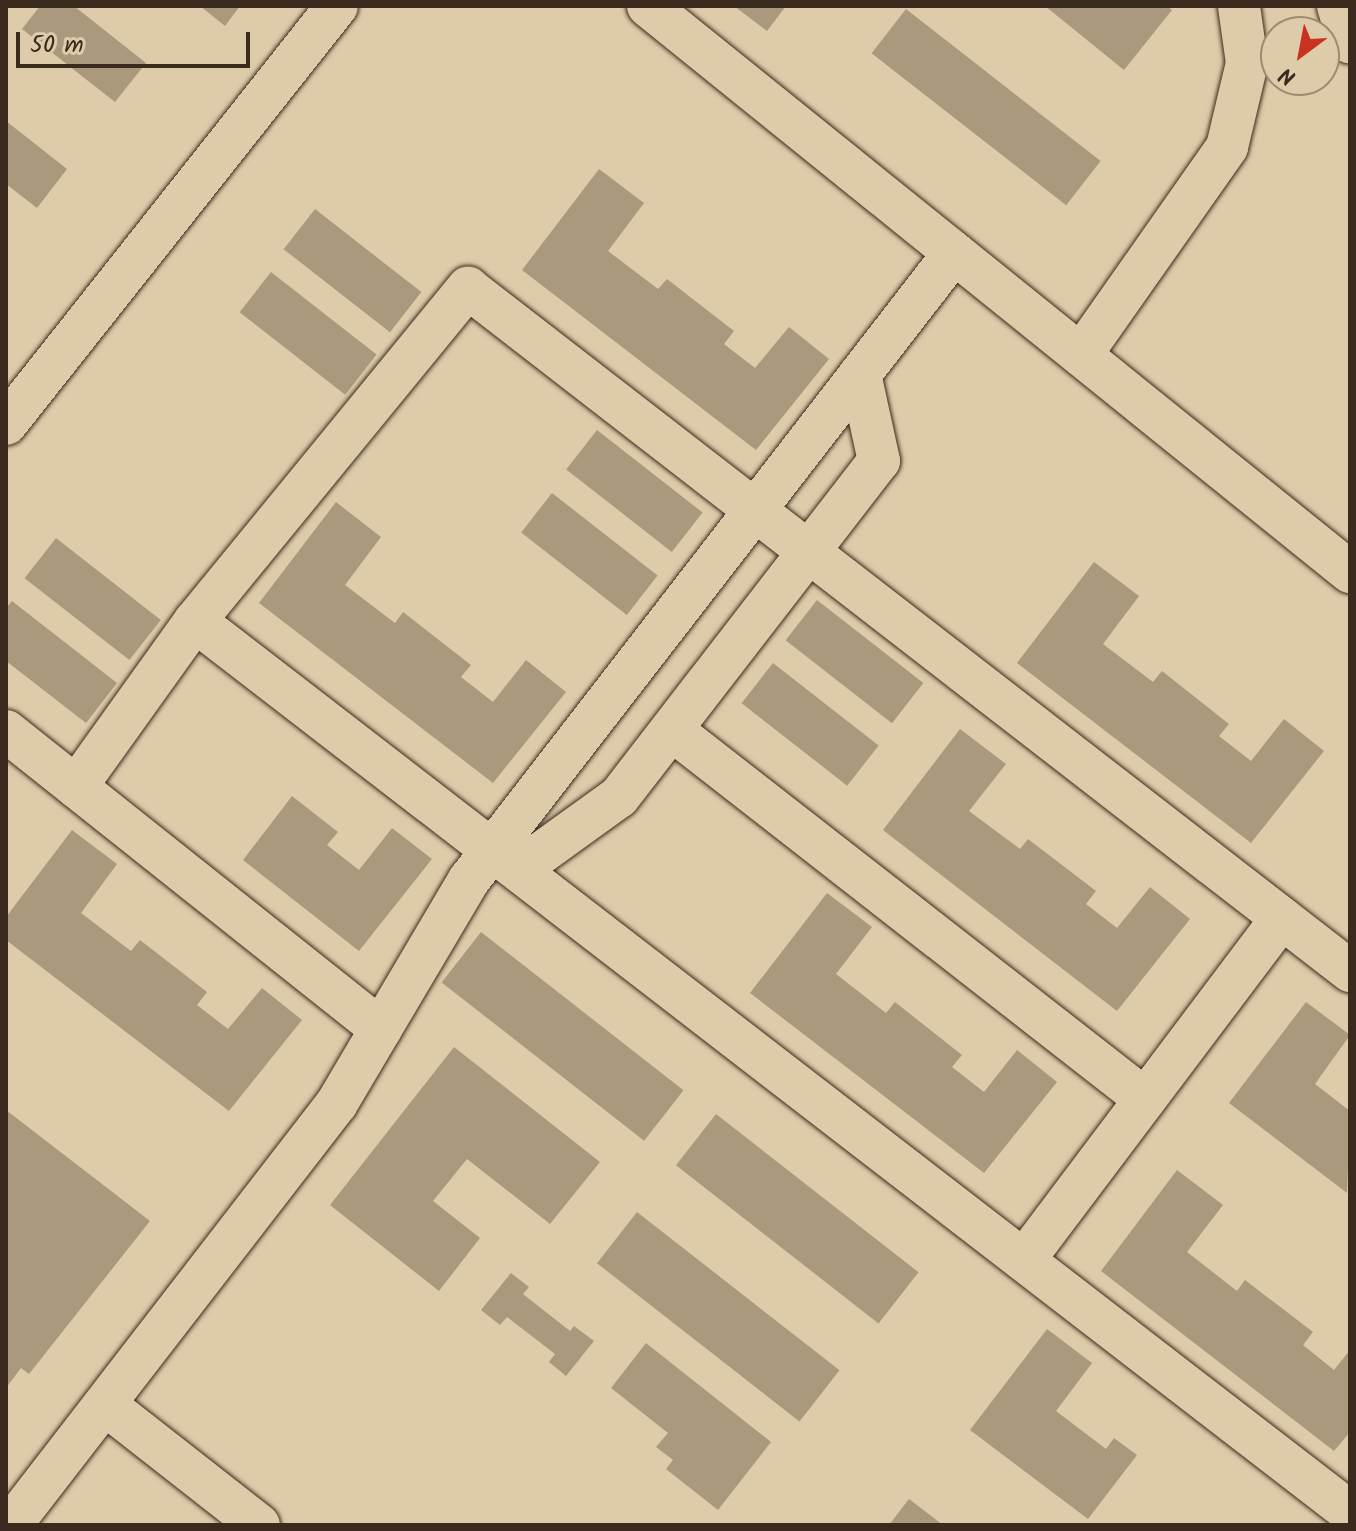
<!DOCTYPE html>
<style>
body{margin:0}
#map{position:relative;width:1356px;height:1531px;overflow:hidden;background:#decba9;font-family:Kalam,sans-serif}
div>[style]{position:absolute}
.building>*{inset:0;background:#ab997e;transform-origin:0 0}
.roads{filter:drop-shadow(0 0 2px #3b2a1e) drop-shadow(0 0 2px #3b2a1e)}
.minor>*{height:42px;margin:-21px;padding:0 21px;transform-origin:21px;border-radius:21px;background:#decba9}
.major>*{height:44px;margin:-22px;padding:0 22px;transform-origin:22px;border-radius:22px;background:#decba9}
span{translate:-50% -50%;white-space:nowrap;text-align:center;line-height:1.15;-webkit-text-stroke:8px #decba9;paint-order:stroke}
.frame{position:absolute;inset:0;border:8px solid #3b2a1e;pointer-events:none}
.north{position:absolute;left:1260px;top:16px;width:80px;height:80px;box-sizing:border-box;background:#decba9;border:2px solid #9d8b71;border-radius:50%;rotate:212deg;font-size:22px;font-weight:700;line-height:32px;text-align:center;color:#3b2a1e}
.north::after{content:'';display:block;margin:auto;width:28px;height:36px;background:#c8321e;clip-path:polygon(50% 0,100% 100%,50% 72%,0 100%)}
.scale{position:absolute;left:16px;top:32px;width:234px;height:36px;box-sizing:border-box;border:4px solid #3b2a1e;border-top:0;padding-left:10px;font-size:24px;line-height:28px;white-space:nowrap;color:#3b2a1e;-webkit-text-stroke:6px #decba9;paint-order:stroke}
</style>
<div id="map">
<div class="building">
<div style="clip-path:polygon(40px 6px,74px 6px,146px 63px,115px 102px,22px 29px)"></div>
<div style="clip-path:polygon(200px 6px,240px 6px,225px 26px)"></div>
<div style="clip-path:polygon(734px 6px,786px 6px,767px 31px)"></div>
<div style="clip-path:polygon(1045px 6px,1167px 6px,1172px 10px,1124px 70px)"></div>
<div style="left:906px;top:9px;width:247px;height:56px;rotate:38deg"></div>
<div style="clip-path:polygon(6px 121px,67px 169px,37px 208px,6px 184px)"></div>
<div style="clip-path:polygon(599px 169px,644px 203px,608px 251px,658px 289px,667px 279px,734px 331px,724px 344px,755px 368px,789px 327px,829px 359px,756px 450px,522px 270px)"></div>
<div style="left:315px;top:209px;width:135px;height:51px;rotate:38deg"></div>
<div style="left:271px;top:272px;width:134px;height:51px;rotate:38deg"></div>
<div style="left:597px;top:430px;width:134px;height:50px;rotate:38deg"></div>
<div style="left:552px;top:493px;width:134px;height:50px;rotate:38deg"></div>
<div style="clip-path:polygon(336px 502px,381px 537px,345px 585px,395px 623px,403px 612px,471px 665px,461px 677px,493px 702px,526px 660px,566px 692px,493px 783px,259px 603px)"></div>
<div style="left:56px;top:538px;width:133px;height:51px;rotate:38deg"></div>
<div style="clip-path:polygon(1094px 562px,1139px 596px,1103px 644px,1153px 682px,1162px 671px,1229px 724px,1219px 736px,1251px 761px,1284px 719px,1324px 751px,1251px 843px,1017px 663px)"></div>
<div style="left:817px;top:600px;width:135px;height:51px;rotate:38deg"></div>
<div style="clip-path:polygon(12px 601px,117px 683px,86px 723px,6px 661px,6px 608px)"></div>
<div style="left:773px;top:663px;width:134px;height:51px;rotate:38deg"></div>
<div style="clip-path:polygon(960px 729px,1006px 764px,969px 811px,1020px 849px,1028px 839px,1096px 891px,1086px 904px,1117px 928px,1150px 887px,1190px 919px,1117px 1011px,883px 830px)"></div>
<div style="clip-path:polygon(292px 796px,338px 832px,327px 845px,359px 870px,392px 828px,432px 859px,359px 951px,243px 860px)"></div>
<div style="clip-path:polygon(72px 830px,117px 864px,81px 913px,131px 951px,140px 940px,207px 992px,197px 1005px,228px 1029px,262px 988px,302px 1020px,229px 1111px,6px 940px,6px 917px)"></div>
<div style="clip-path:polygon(827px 893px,872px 927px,836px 974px,886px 1013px,895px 1002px,962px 1055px,952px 1067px,984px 1092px,1017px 1050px,1057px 1082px,984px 1173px,750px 993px)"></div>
<div style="left:481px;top:932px;width:257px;height:64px;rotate:38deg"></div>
<div style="clip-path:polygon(1306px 1002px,1350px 1035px,1315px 1084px,1350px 1111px,1347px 1193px,1229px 1103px)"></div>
<div style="clip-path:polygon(454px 1047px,600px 1162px,550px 1224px,467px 1159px,433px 1201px,480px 1238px,439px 1291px,330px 1205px)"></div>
<div style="clip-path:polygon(6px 1110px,150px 1221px,29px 1374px,21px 1368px,6px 1388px)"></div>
<div style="left:716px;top:1114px;width:257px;height:65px;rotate:38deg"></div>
<div style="clip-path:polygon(1177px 1170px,1223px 1205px,1187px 1252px,1237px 1291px,1245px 1280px,1313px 1332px,1303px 1345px,1334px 1370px,1350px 1350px,1350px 1432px,1334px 1451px,1101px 1271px)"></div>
<div style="left:637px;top:1212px;width:257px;height:65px;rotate:38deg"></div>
<div style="clip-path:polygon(511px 1273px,529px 1287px,523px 1294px,570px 1331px,574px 1326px,594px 1341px,566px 1376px,549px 1362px,555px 1354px,507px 1317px,500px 1325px,481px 1310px)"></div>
<div style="clip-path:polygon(1047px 1329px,1092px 1363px,1056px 1411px,1106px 1449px,1114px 1438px,1137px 1455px,1088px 1519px,970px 1430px)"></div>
<div style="clip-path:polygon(646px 1343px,771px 1442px,718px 1510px,666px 1469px,673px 1460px,656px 1447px,668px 1433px,611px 1388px)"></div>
<div style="clip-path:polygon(909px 1499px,943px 1525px,889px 1525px)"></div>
</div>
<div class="roads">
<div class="minor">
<div style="left:648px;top:6px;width:902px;rotate:38.88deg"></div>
<div style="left:1081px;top:355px;width:254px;rotate:-54.9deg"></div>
<div style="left:1227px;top:147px;width:86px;rotate:-76.6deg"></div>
<div style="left:1247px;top:63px;width:58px;rotate:-98deg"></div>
<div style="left:6px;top:424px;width:533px;rotate:-51.63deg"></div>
<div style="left:195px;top:621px;width:1459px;rotate:37.65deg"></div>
<div style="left:672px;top:730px;width:600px;rotate:37.96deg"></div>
<div style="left:6px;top:731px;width:479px;rotate:38.5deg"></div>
<div style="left:76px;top:787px;width:204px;rotate:-54.4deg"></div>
<div style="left:195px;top:621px;width:431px;rotate:-50.7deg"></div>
<div style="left:468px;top:288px;width:1116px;rotate:37.75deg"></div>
<div style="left:519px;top:869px;width:123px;rotate:-35.8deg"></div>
<div style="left:619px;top:797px;width:425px;rotate:-52.3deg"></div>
<div style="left:879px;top:461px;width:89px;rotate:-102.3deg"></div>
<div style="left:1024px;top:1260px;width:428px;rotate:-53deg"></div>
<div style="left:107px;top:1406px;width:193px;rotate:38.1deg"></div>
<div style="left:11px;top:1525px;width:533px;rotate:-52.31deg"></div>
<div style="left:337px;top:1103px;width:259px;rotate:-59.4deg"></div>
<div style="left:469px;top:880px;width:793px;rotate:-52.28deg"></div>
</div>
<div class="major">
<div style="left:1339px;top:6px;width:37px;rotate:73deg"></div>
</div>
</div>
<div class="frame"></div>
<div class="north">N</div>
<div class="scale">50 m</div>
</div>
